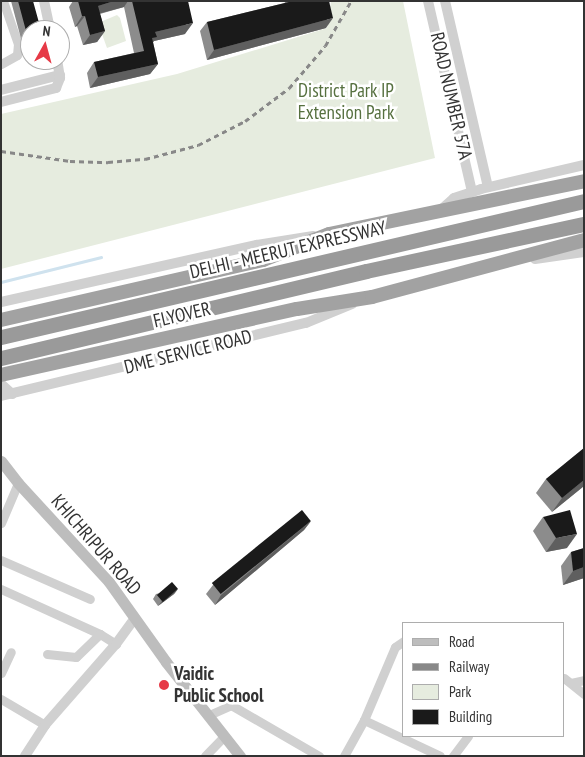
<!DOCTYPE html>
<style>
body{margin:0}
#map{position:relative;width:585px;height:757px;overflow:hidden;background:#fff;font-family:"PT Sans Narrow",sans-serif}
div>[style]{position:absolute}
.green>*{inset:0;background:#e6ecdf}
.stream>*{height:2.5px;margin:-1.25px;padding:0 1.25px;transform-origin:1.25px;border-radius:1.25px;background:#cfe2ee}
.minor>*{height:9px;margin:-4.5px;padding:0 4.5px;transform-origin:4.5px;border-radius:4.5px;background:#d0d0d0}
.tertiary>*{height:10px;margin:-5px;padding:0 5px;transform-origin:5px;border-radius:5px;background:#d0d0d0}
.secondary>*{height:11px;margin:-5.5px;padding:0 5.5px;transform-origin:5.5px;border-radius:5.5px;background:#bdbdbd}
.trunk>*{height:14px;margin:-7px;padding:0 7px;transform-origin:7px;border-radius:7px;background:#a2a2a2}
.motorway>*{height:15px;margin:-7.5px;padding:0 7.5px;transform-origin:7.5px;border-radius:7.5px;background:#9a9a9a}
.rail>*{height:2.5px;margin-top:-1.25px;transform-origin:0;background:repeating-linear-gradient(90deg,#888 0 5px,transparent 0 9px)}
.wall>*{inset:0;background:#8c8c8c}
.shaded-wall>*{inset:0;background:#5f5f5f}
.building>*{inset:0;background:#1a1a1a;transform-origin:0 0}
.dots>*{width:14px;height:14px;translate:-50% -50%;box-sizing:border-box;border:2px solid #fff;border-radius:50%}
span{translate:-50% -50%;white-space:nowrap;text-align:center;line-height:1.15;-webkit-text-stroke:5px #fff;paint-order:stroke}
.park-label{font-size:19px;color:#56703f}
.street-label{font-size:19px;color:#333}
.poi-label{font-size:19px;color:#333;font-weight:700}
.left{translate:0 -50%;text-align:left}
.frame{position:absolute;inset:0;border:2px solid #333;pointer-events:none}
.legend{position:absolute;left:402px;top:622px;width:162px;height:115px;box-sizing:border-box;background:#fff;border:1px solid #adadad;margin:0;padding:6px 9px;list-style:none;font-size:15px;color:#333}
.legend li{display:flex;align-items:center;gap:10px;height:25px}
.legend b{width:25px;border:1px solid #adadad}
.north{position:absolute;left:20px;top:20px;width:50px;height:50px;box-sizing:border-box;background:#fff;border:1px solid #adadad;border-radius:50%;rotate:7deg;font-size:14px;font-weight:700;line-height:20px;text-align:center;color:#333}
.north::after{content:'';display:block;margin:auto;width:18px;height:22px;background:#e63946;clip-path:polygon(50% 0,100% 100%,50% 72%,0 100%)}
</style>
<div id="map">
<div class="green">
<div style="clip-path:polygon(331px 1px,403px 1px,435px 158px,1px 269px,1px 114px,177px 74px,327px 28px)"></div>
<div style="clip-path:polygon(117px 15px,120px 18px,126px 41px,107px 48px,98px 23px)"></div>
</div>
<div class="stream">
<div style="left:1px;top:282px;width:103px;rotate:-14deg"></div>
</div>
<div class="minor">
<div style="left:1px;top:64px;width:18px;rotate:-29deg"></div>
<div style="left:17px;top:55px;width:11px;rotate:-85deg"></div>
<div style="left:18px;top:44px;width:46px;rotate:-109.2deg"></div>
<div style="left:1px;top:523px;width:43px;rotate:-67deg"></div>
<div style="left:1px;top:560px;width:97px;rotate:23.7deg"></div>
<div style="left:1px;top:589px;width:109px;rotate:24.4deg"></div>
<div style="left:100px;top:634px;width:19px;rotate:32deg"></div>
<div style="left:47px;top:654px;width:29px;rotate:6deg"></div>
<div style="left:76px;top:657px;width:33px;rotate:-44deg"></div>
<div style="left:1px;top:673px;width:23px;rotate:-65deg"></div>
<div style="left:564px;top:678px;width:26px;rotate:39deg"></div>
<div style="left:571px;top:683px;width:13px;rotate:-13deg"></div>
<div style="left:1px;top:699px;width:51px;rotate:30.6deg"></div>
<div style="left:209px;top:715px;width:24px;rotate:-24deg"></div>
<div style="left:231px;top:705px;width:102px;rotate:30.1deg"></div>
<div style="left:364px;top:720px;width:84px;rotate:25.3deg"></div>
<div style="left:205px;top:756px;width:28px;rotate:-46deg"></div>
<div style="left:344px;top:756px;width:41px;rotate:-60.9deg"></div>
<div style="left:364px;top:720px;width:79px;rotate:-67deg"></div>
<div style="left:395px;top:647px;width:11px;rotate:-34deg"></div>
<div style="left:453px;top:756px;width:25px;rotate:-53deg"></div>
</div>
<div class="tertiary">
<div style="left:44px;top:1px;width:30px;rotate:78deg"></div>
<div style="left:428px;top:1px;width:195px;rotate:77deg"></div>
<div style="left:445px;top:1px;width:191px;rotate:77deg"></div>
<div style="left:1px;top:90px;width:61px;rotate:-14.3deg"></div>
<div style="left:1px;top:102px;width:57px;rotate:-14.3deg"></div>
<div style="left:56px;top:88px;width:11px;rotate:-68deg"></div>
<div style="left:60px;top:78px;width:18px;rotate:-99deg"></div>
<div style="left:443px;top:208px;width:15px;rotate:-42deg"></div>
<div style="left:454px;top:198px;width:28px;rotate:-18deg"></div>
<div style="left:481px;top:189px;width:106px;rotate:-13.1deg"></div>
<div style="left:535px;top:259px;width:49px;rotate:-8.1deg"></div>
<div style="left:1px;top:302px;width:262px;rotate:-12.6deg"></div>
<div style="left:257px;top:245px;width:57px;rotate:-9.1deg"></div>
<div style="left:1px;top:384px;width:15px;rotate:42deg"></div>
<div style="left:1px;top:396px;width:314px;rotate:-13.5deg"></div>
<div style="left:306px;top:323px;width:50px;rotate:-22.4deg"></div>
<div style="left:25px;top:756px;width:37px;rotate:-57deg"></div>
<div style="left:45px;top:725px;width:108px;rotate:-48.8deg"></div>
<div style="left:116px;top:644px;width:32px;rotate:-54deg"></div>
</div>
<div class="secondary">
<div style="left:1px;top:461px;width:28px;rotate:52deg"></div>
<div style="left:18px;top:483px;width:134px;rotate:47.4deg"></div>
<div style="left:109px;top:582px;width:98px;rotate:54.5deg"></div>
<div style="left:166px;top:662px;width:120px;rotate:51.8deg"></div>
</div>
<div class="trunk">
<div style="left:1px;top:320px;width:269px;rotate:-12.9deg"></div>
<div style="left:263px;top:260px;width:71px;rotate:-21.5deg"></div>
<div style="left:329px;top:234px;width:260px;rotate:-11.7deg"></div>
<div style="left:1px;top:375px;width:303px;rotate:-12.6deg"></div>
<div style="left:297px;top:309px;width:76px;rotate:-9.1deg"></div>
<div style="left:372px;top:297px;width:220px;rotate:-15deg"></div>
</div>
<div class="motorway">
<div style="left:1px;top:337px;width:599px;rotate:-13.13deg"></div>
<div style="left:1px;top:358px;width:375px;rotate:-13.4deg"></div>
<div style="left:366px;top:271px;width:223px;rotate:-12.2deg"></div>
</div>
<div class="rail">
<div style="left:1px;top:151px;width:70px;rotate:8.2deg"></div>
<div style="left:70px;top:161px;width:38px;rotate:2deg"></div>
<div style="left:108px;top:162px;width:37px;rotate:-5deg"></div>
<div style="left:145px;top:159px;width:55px;rotate:-14.8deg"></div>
<div style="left:198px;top:145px;width:53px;rotate:-27.1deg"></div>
<div style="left:245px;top:121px;width:55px;rotate:-36.9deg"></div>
<div style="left:289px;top:88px;width:55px;rotate:-49.4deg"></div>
<div style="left:325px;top:46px;width:52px;rotate:-60deg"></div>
</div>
<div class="wall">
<div style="clip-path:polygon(11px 1px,33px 1px,30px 30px,30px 48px,24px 50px)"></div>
<div style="clip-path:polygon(73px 1px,188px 1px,185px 34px,154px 41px,153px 42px,158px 64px,150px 74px,90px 88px,87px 73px,94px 62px,134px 53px,124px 7px,100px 14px,105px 31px,97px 42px,83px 45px,77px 26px,75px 27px,69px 7px)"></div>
<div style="clip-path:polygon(284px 1px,329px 1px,326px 28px,207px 60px,200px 31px,207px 22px,285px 3px)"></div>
<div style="clip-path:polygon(584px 448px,584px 486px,552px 512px,536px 493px,546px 479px)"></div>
<div style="clip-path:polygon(543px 517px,567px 548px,546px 552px,533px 531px)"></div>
<div style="clip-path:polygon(311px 521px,304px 530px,215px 605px,206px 594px,213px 585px)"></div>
<div style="clip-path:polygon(584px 548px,584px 578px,563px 585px,561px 566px,571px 552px)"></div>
<div style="clip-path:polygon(178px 589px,174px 594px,158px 606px,153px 599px,156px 594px)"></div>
</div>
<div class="shaded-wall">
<div style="clip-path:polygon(114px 1px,128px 1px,124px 7px,90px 16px,98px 6px)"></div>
<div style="clip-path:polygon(82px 16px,85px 16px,77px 26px,75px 27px)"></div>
<div style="clip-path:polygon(333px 18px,326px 28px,207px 60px,214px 50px)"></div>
<div style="clip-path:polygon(193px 23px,185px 34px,154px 41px,149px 48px,144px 49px,155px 32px)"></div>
<div style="clip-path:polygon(105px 31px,97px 42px,83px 45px,90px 35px)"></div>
<div style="clip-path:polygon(29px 42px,30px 42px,30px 48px,24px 50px)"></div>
<div style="clip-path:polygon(158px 64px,150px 74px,90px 88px,98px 77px)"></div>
<div style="clip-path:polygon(584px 480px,584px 486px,552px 512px,562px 498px)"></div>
<div style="clip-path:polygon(311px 521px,304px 530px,215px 605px,221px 595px)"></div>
<div style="clip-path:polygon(577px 534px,567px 548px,546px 552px,556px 538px)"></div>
<div style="clip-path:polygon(584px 567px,584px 578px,563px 585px,573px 571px)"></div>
<div style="clip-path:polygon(178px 589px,174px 594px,158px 606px,162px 601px)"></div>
</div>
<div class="building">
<div style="clip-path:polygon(18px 1px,33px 1px,41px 30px,30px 30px,30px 42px,29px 42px)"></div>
<div style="clip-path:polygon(78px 1px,114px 1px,98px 6px,105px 31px,90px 35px,85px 16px,82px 16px)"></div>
<div style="clip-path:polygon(132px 1px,188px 1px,193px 23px,155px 32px,157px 37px,152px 38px,158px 64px,98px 77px,94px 62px,144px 51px)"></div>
<div style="clip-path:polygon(293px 1px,329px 1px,333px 18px,214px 50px,207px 22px)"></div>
<div style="clip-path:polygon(584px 448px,584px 480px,562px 498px,546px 479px)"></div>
<div style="left:302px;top:510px;width:14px;height:116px;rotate:51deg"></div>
<div style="clip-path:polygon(570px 510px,577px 534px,556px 538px,543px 517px)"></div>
<div style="clip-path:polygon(584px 548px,584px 567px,573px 571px,571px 552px)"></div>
<div style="left:172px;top:582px;width:9px;height:20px;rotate:49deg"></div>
</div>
<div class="dots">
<div style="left:164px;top:685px;background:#e63946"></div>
</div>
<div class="park-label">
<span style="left:346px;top:102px">District Park IP<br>Extension Park</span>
</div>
<div class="street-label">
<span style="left:451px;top:96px;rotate:77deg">ROAD NUMBER 57A</span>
<span style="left:288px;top:250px;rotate:-13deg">DELHI - MEERUT EXPRESSWAY</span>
<span style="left:182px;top:315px;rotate:-13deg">FLYOVER</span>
<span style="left:188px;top:352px;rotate:-14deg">DME SERVICE ROAD</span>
<span style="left:96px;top:545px;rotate:49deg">KHICHRIPUR ROAD</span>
</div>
<div class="poi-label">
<span class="left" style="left:174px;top:685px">Vaidic<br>Public School</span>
</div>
<div class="frame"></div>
<ul class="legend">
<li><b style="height:6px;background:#bdbdbd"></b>Road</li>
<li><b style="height:6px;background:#888"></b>Railway</li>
<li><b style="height:14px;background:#e6ecdf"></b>Park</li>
<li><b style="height:14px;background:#1a1a1a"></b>Building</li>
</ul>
<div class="north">N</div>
</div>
